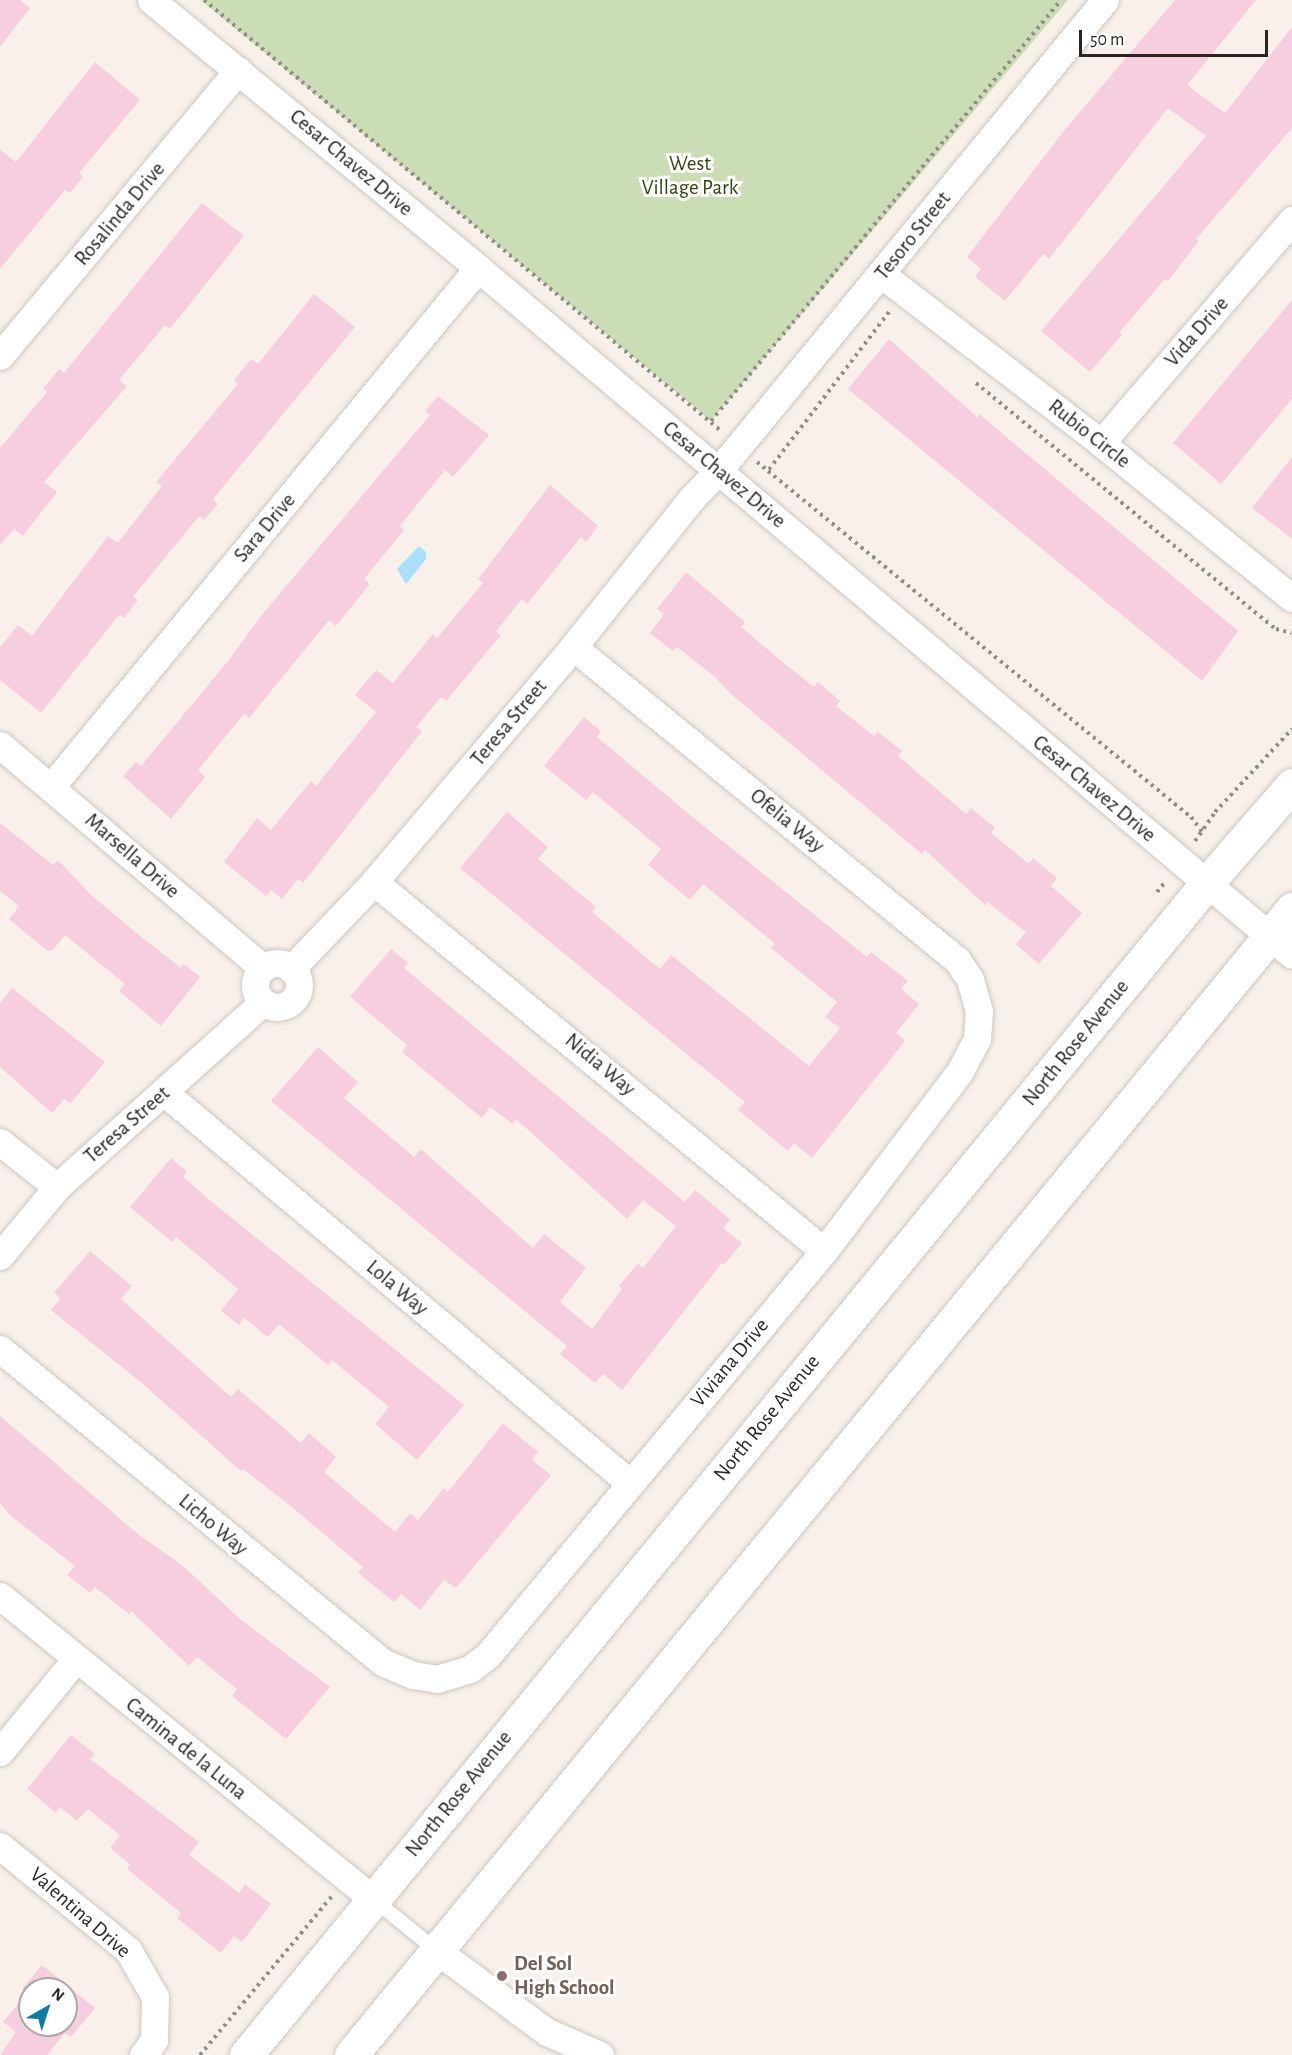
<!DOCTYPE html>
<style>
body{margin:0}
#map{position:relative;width:1292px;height:2055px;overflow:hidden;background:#f8f0e9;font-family:"Alegreya Sans",sans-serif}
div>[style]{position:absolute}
.green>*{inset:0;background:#caddb5}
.water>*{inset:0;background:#aadffb}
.building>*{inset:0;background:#f7cedf}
.path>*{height:4px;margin-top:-2px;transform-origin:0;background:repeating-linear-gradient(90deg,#938d88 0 3px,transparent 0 7.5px)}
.roads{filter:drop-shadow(0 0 2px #cec7c1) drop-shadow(0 0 2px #cec7c1)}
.service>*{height:14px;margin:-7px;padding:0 7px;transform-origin:7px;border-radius:7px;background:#fff}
.minor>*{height:27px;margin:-13.5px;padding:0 13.5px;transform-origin:13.5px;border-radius:13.5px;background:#fff}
.minor>.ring{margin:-13.5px;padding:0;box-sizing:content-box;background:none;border:27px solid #fff;border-radius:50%}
.secondary>*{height:33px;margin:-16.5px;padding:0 16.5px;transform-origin:16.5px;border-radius:16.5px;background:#fff}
.dots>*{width:16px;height:16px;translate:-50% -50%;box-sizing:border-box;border:3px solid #fff;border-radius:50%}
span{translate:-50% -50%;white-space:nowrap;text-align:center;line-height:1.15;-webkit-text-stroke:6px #fff;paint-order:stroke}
.street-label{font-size:21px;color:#282522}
.park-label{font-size:21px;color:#304706}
.education-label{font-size:21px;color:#785e54;font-weight:700}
.left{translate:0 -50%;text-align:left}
.north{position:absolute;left:18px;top:1977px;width:60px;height:60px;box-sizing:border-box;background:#fff;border:2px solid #a9a8a7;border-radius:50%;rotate:39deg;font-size:16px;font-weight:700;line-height:24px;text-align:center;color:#282522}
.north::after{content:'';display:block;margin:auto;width:21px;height:27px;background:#0f7ca5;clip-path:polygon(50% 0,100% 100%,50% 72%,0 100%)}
.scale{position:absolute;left:1079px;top:30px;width:189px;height:27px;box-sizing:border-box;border:3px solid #282522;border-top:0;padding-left:8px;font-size:18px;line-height:21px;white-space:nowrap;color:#282522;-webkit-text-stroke:4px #fff;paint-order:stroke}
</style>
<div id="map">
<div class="green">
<div style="clip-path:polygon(201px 0,1068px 0,711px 421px)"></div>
</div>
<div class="water">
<div style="clip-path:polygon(419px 546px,426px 552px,426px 559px,406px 584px,397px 569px)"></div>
</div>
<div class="building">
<div style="clip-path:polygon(0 0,20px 0,30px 8px,0 47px)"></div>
<div style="clip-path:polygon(1175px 0,1256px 0,1187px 85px,1225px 113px,1292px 27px,1292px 128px,1196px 239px,1199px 241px,1168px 281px,1165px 279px,1119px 333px,1122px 335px,1090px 372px,1041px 331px,1206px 136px,1168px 108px,1049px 259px,1043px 254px,1005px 301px,975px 277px,981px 269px,967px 257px,1063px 132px)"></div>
<div style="clip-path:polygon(95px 62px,140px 100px,79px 173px,83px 177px,70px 193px,65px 190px,0 269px,0 150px,16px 162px)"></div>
<div style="clip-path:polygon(202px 203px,244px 236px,170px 329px,165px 325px,119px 380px,127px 386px,44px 482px,57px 492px,23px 536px,14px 529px,0 545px,0 448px,47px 392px,43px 389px,59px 369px,64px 373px)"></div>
<div style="clip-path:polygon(314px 294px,355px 327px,213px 499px,218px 504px,204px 520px,199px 516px,133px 597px,138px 600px,124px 618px,119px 615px,41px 713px,0 680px,0 647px,18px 625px,32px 636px,108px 536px,118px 543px,162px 486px,156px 482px,238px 384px,234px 380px,251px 359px,258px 364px)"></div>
<div style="clip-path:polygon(1292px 300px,1292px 399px,1221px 484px,1173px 443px)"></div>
<div style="clip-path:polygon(889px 339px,977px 417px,979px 414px,1238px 631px,1202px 681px,848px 389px)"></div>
<div style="clip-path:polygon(438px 396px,489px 435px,453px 477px,445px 470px,400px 526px,404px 530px,364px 579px,370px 584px,336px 626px,329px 620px,249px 718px,244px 714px,198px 770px,205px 777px,171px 819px,123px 776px,136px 762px,141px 766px,228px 661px,261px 616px,430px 415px,425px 411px)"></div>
<div style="clip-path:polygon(1292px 457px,1292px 539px,1252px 508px)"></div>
<div style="clip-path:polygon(550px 485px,598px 526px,586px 542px,581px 537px,527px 604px,522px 599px,496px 631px,501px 635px,446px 701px,441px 697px,416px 727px,422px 731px,303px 883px,298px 879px,282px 899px,271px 890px,266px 896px,224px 862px,257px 818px,271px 830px,311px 781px,316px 786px,376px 712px,355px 695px,376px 670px,393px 683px,433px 634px,437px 638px,483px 583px,478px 579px)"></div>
<div style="clip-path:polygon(686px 572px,745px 622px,741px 627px,780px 660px,814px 687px,818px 682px,840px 701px,836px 706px,874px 736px,878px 732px,902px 751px,898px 756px,966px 814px,971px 808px,995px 828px,991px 833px,1029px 864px,1033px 858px,1057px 878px,1051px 886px,1082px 913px,1039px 964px,1016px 944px,1026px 932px,987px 902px,985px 905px,925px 850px,922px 854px,732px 695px,715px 677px,677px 647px,673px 651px,650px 633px,664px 614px,657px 609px)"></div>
<div style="clip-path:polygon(584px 717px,601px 731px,597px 737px,690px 815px,867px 957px,871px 952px,908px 981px,901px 989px,919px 1004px,896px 1033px,905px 1041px,812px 1158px,794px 1143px,788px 1151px,738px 1110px,745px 1102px,460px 868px,507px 812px,548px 847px,538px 859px,596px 907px,592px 912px,660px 969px,671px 955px,809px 1066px,840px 1028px,825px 1017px,837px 1002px,771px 948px,774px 943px,703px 884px,690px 900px,648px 865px,661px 849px,593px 792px,586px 800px,544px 766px)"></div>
<div style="clip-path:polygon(0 823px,53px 865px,58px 860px,91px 895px,145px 940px,181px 968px,184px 964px,200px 977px,161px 1026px,119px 991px,125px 984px,65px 935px,52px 951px,46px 950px,9px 919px,19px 906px,0 891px)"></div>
<div style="clip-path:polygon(391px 949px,408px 963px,404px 968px,685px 1202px,695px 1190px,730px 1219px,723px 1228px,742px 1243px,724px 1265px,722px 1263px,622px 1390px,603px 1374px,595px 1383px,560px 1354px,567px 1346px,271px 1101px,318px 1047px,358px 1082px,344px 1098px,414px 1157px,421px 1149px,533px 1248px,544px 1234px,586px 1268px,560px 1302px,592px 1329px,622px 1289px,619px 1286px,638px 1263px,643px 1268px,676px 1226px,643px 1200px,627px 1219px,516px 1119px,513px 1124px,490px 1107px,482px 1118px,402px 1052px,407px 1045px,350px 997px)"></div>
<div style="clip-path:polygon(12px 988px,105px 1062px,70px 1104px,64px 1099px,52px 1113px,0 1067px,0 1003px)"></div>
<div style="clip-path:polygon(171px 1158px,187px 1172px,183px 1177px,218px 1207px,464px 1405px,417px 1460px,375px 1424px,389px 1407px,332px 1360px,328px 1365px,279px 1324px,268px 1337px,244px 1318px,239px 1325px,221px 1311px,238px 1289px,176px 1237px,172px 1242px,130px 1207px)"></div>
<div style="clip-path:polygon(90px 1251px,132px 1286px,121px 1299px,231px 1397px,238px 1389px,301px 1443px,309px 1433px,336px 1457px,324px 1472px,395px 1532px,410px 1513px,418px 1520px,444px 1488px,448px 1492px,503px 1423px,538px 1452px,532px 1460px,551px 1475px,456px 1588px,444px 1580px,420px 1610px,401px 1594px,394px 1602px,358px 1573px,363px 1567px,293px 1508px,243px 1469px,241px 1471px,143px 1384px,51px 1310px,60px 1299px,54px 1293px)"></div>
<div style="clip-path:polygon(0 1416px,139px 1535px,182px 1565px,240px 1619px,330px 1687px,286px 1739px,232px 1696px,237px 1689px,197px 1657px,189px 1666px,131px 1611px,129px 1614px,95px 1587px,90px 1593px,67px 1575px,75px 1566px,11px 1516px,0 1503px)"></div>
<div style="clip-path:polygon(71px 1735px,95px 1754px,90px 1759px,199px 1842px,189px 1855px,239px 1893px,245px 1884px,271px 1904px,242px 1942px,234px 1936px,221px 1953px,177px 1918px,181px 1913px,127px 1869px,131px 1865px,110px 1848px,120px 1835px,88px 1809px,77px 1821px,60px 1807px,56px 1813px,27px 1789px)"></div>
<div style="clip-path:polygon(evenodd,42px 1965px,95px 2008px,71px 2037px,65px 2033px,47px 2055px,0 2055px,16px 2032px,3px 2022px,27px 1993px,22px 1989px,42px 1965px,30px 1989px,66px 1989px,66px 2025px,30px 2025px,30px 1989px)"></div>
</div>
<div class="path">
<div style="left:204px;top:0;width:672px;rotate:39.81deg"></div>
<div style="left:889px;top:312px;width:200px;rotate:127.3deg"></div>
<div style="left:768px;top:471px;width:546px;rotate:39.28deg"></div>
<div style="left:1191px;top:817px;width:18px;rotate:52deg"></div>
<div style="left:976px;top:383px;width:388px;rotate:39.4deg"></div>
<div style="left:1276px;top:629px;width:16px;rotate:14deg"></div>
<div style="left:711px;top:421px;width:547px;rotate:-50.26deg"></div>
<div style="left:757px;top:462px;width:14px;rotate:39deg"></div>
<div style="left:1195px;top:841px;width:35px;rotate:-55deg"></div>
<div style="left:1215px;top:812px;width:113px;rotate:-47.1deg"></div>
<div style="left:1157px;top:892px;width:14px;rotate:-51deg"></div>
<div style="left:200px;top:2055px;width:207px;rotate:-50.3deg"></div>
</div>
<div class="roads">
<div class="service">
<div style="left:373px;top:1899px;width:81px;rotate:39deg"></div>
</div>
<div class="minor">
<div style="left:151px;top:0;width:423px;rotate:39.3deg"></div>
<div style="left:478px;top:268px;width:1065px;rotate:40.16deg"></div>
<div style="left:881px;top:274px;width:277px;rotate:37.5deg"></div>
<div style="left:1101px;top:443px;width:246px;rotate:39.1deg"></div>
<div style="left:0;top:356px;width:372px;rotate:-50.2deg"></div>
<div style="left:1101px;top:443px;width:294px;rotate:-49.4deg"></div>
<div style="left:0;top:745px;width:345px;rotate:40.3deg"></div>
<div style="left:51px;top:787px;width:672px;rotate:-50.55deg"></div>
<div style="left:374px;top:882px;width:582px;rotate:39.35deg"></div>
<div class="ring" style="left:255px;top:963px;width:17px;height:17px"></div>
<div style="left:291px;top:969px;width:120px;rotate:-46.3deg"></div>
<div style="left:374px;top:882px;width:308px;rotate:-49.7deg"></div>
<div style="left:573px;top:647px;width:191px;rotate:-51.4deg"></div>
<div style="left:692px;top:498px;width:39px;rotate:-46deg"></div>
<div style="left:719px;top:470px;width:608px;rotate:-50.6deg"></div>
<div style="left:165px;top:1093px;width:607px;rotate:39.99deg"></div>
<div style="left:0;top:1142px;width:73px;rotate:38.3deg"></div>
<div style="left:0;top:1256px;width:89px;rotate:-50.4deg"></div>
<div style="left:57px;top:1187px;width:277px;rotate:-41.9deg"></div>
<div style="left:0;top:1349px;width:494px;rotate:39.3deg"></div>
<div style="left:382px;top:1662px;width:34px;rotate:23deg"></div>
<div style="left:413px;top:1675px;width:24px;rotate:9deg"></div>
<div style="left:437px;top:1679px;width:34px;rotate:-17deg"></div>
<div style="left:470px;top:1669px;width:23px;rotate:-38deg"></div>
<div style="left:488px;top:1655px;width:525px;rotate:-50.25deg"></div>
<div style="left:824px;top:1251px;width:226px;rotate:-52.9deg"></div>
<div style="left:960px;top:1071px;width:36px;rotate:-62deg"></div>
<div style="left:977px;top:1039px;width:28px;rotate:-86deg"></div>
<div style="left:979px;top:1011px;width:33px;rotate:-106deg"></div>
<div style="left:970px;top:979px;width:23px;rotate:-124deg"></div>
<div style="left:957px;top:960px;width:495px;rotate:-140.8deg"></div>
<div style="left:0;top:1596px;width:481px;rotate:39.1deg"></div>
<div style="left:0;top:1752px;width:119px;rotate:-50.8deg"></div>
<div style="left:0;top:1846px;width:165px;rotate:39.1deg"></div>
<div style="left:128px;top:1950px;width:54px;rotate:60.1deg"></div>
<div style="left:155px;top:1997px;width:43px;rotate:91.3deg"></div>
<div style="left:154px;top:2040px;width:19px;rotate:126deg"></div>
<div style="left:436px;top:1950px;width:138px;rotate:36.5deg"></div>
<div style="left:547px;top:2032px;width:58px;rotate:23.5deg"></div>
</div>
<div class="secondary">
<div style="left:246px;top:2055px;width:1514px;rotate:-50.65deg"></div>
<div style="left:1206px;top:884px;width:131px;rotate:-49deg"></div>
<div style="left:351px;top:2055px;width:1483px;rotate:-50.61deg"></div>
</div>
</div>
<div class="dots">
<div style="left:502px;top:1976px;background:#8d6e63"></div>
</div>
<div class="street-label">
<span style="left:351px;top:163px;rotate:40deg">Cesar Chavez Drive</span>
<span style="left:120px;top:214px;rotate:-50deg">Rosalinda Drive</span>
<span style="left:913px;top:236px;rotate:-51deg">Tesoro Street</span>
<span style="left:1197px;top:332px;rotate:-49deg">Vida Drive</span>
<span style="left:1089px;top:434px;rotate:38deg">Rubio Circle</span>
<span style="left:724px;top:475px;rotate:40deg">Cesar Chavez Drive</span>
<span style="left:265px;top:528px;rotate:-50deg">Sara Drive</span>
<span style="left:509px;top:723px;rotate:-50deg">Teresa Street</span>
<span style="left:1094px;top:789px;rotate:40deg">Cesar Chavez Drive</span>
<span style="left:787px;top:821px;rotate:39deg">Ofelia Way</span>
<span style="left:132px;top:856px;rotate:41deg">Marsella Drive</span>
<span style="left:1076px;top:1043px;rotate:-51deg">North Rose Avenue</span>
<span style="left:600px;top:1065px;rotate:40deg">Nidia Way</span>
<span style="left:127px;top:1125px;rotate:-41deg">Teresa Street</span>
<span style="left:397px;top:1288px;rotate:40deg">Lola Way</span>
<span style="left:730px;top:1363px;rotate:-50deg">Viviana Drive</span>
<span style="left:767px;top:1418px;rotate:-51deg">North Rose Avenue</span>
<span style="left:213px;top:1525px;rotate:40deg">Licho Way</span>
<span style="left:186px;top:1749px;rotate:39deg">Camina de la Luna</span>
<span style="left:459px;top:1794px;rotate:-51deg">North Rose Avenue</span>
<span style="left:80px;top:1913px;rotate:41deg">Valentina Drive</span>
</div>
<div class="park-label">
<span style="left:690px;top:176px">West<br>Village Park</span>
</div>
<div class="education-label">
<span class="left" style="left:514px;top:1976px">Del Sol<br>High School</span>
</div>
<div class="north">N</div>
<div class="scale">50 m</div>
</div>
